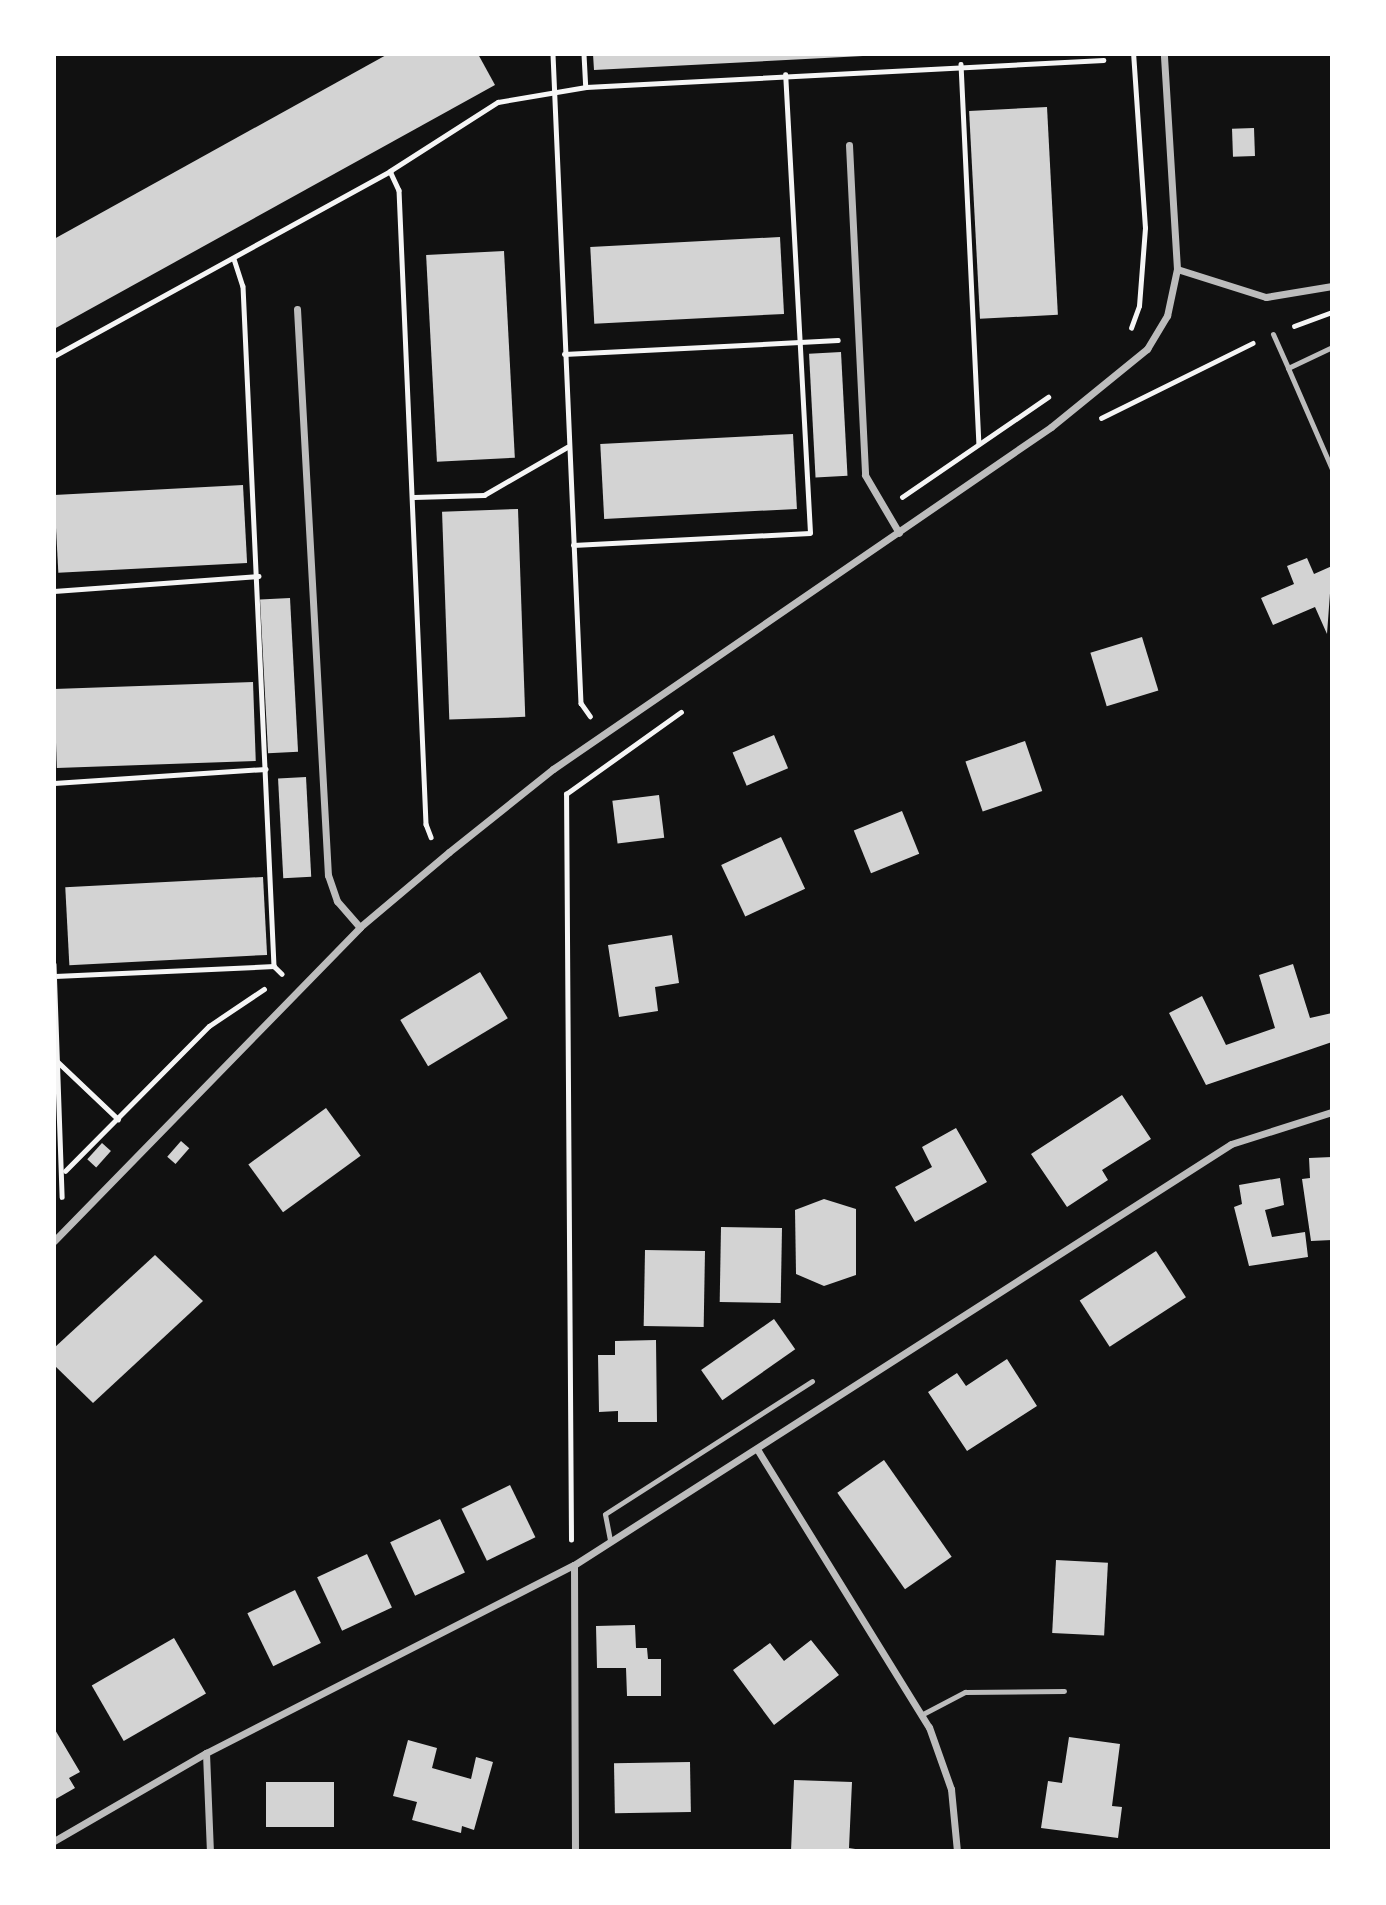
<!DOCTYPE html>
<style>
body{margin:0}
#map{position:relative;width:1386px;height:1905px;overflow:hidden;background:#111;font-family:Commissioner,sans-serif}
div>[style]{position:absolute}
.building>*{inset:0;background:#d3d3d3;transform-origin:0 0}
.path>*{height:4.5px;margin:-2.25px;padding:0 2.25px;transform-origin:2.25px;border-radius:2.25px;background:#f5f5f5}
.service>*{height:5px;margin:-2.5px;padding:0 2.5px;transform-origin:2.5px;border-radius:2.5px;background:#bcbcbc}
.minor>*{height:7px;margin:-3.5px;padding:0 3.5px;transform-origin:3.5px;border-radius:3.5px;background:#bcbcbc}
span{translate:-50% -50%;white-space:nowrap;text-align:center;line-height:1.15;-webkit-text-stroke:7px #fff;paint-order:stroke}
.frame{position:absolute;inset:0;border:56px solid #fff;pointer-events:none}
</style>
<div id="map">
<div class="building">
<div style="clip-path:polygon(388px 54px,478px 54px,495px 85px,54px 329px,54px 239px)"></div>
<div style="clip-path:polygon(593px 54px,863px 54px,863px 56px,594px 70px)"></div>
<div style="left:1047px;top:107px;width:208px;height:78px;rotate:87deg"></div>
<div style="left:1254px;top:128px;width:28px;height:22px;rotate:88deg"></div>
<div style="left:780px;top:237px;width:77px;height:190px;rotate:87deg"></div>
<div style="left:504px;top:251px;width:207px;height:78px;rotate:87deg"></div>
<div style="left:841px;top:352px;width:124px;height:32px;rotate:87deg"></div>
<div style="left:793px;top:434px;width:75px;height:193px;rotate:87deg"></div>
<div style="left:243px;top:485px;width:78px;height:189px;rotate:87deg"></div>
<div style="left:518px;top:509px;width:208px;height:76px;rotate:88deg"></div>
<div style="clip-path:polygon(1307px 558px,1314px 574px,1332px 566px,1327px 634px,1315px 607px,1273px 625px,1261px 598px,1294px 584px,1287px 566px)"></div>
<div style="left:290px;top:598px;width:154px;height:30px;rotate:87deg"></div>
<div style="left:1142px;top:637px;width:56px;height:54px;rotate:73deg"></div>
<div style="left:253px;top:682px;width:79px;height:199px;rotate:88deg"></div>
<div style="left:774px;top:735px;width:36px;height:45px;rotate:67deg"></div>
<div style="left:1025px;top:741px;width:53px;height:63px;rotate:71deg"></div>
<div style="left:306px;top:777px;width:100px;height:28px;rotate:87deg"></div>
<div style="left:659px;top:795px;width:43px;height:47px;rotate:83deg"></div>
<div style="left:902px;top:811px;width:46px;height:52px;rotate:68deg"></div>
<div style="left:781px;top:837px;width:57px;height:66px;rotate:65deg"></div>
<div style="left:263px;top:877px;width:78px;height:198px;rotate:87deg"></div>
<div style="clip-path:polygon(672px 935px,679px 983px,655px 987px,658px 1011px,619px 1017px,608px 945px)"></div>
<div style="clip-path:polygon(1293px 964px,1310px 1018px,1332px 1013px,1332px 1042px,1206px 1085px,1169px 1013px,1202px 996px,1226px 1045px,1275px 1028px,1259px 975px)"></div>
<div style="left:480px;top:972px;width:54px;height:93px;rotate:59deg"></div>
<div style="clip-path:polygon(1122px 1095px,1151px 1139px,1102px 1170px,1108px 1180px,1067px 1207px,1031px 1154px)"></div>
<div style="left:326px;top:1108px;width:59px;height:96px;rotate:54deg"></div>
<div style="clip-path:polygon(956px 1128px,987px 1182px,915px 1222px,895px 1187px,932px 1167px,922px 1147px)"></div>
<div style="left:181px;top:1141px;width:11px;height:21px;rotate:41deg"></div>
<div style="left:102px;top:1143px;width:12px;height:22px;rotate:42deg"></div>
<div style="clip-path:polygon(1332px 1157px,1332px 1240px,1311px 1241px,1302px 1179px,1310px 1178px,1309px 1158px)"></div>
<div style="clip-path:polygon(1280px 1178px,1284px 1205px,1265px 1210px,1272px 1237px,1305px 1232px,1308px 1257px,1249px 1266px,1234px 1207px,1242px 1204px,1239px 1185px)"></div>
<div style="clip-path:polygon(824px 1199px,856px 1209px,856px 1275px,824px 1286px,796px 1274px,795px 1210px)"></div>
<div style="left:721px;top:1227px;width:61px;height:75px;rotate:1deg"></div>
<div style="left:645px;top:1250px;width:60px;height:76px;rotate:1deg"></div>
<div style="left:1156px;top:1251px;width:55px;height:91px;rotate:57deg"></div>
<div style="clip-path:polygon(155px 1255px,203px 1301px,93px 1403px,54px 1365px,54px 1348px)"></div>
<div style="left:774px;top:1319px;width:37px;height:89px;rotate:55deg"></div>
<div style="clip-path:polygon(656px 1340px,657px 1422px,618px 1422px,618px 1411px,599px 1412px,598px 1355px,615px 1355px,615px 1341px)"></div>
<div style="clip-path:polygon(1007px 1359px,1037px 1406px,967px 1451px,928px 1392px,957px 1373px,966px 1386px)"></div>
<div style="left:884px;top:1460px;width:118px;height:57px;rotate:55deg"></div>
<div style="left:510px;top:1485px;width:58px;height:54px;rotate:64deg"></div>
<div style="left:440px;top:1519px;width:59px;height:55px;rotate:65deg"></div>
<div style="left:367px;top:1554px;width:59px;height:55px;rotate:65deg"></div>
<div style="left:1056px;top:1560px;width:52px;height:73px;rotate:3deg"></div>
<div style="left:295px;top:1590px;width:59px;height:53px;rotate:64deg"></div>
<div style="clip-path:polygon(635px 1625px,636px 1648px,647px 1648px,648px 1659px,661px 1659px,661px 1696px,627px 1696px,626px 1668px,597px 1668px,596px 1626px)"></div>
<div style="left:174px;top:1638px;width:64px;height:95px;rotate:60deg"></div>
<div style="clip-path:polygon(811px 1640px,839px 1675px,774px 1725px,733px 1670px,770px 1643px,784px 1661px)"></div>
<div style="clip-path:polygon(54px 1728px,80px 1772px,69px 1778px,75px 1788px,54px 1800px)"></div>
<div style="clip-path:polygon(1069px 1737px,1120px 1744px,1112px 1806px,1122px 1807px,1118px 1838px,1041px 1828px,1048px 1781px,1062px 1783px)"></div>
<div style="clip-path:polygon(408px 1740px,437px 1748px,432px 1768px,471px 1779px,476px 1757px,493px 1762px,474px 1830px,462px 1826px,461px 1833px,412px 1820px,417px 1802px,393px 1796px)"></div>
<div style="left:690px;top:1762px;width:50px;height:76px;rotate:89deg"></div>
<div style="clip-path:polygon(794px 1780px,852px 1782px,849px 1848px,868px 1851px,791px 1851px)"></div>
<div style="left:266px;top:1782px;width:68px;height:45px"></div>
</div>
<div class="path">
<div style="left:553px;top:54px;width:650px;rotate:87.53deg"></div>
<div style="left:581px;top:703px;width:16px;rotate:55deg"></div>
<div style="left:584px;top:54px;width:33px;rotate:87deg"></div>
<div style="left:961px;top:64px;width:380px;rotate:87.3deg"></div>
<div style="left:390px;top:171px;width:21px;rotate:65deg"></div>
<div style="left:399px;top:190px;width:635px;rotate:87.56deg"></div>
<div style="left:426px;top:824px;width:14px;rotate:69deg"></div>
<div style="left:234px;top:259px;width:28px;rotate:72deg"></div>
<div style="left:243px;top:286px;width:681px;rotate:87.39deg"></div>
<div style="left:274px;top:966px;width:11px;rotate:45deg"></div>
<div style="left:1294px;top:326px;width:40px;rotate:-20.2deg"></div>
<div style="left:1131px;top:328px;width:23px;rotate:-70deg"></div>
<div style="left:1139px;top:306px;width:78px;rotate:-85.6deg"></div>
<div style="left:1145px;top:228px;width:174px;rotate:-93.9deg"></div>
<div style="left:564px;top:354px;width:274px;rotate:-2.9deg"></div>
<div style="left:54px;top:356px;width:384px;rotate:-28.8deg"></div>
<div style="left:390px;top:171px;width:128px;rotate:-32.6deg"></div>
<div style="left:498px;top:102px;width:89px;rotate:-9.7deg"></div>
<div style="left:586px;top:87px;width:518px;rotate:-2.99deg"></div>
<div style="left:1101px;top:418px;width:169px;rotate:-26.3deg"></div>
<div style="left:414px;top:497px;width:70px;rotate:-1.6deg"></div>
<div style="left:484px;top:495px;width:96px;rotate:-30deg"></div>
<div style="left:902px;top:497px;width:177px;rotate:-34.4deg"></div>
<div style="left:573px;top:545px;width:237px;rotate:-2.9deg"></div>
<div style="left:810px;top:533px;width:459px;rotate:-93.1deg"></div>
<div style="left:54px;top:591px;width:205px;rotate:-4.2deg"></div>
<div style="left:54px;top:783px;width:212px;rotate:-3.8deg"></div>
<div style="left:54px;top:964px;width:233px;rotate:88deg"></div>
<div style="left:55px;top:976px;width:219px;rotate:-2.6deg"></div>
<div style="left:58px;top:1062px;width:83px;rotate:43.5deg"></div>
<div style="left:65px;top:1171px;width:204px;rotate:-45.2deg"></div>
<div style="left:209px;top:1026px;width:66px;rotate:-33.9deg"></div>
<div style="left:571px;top:1540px;width:746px;rotate:-90.38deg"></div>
<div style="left:566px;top:794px;width:141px;rotate:-35.5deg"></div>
</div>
<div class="service">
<div style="left:1273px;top:334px;width:37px;rotate:66deg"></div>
<div style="left:1288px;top:368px;width:49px;rotate:-25.5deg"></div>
<div style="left:1288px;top:368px;width:110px;rotate:66.5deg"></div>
<div style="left:610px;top:1540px;width:26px;rotate:-101deg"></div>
<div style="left:605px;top:1514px;width:246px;rotate:-32.7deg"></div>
<div style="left:921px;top:1715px;width:50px;rotate:-27.6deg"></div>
<div style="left:965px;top:1692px;width:99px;rotate:-0.6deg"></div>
</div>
<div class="minor">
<div style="left:849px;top:145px;width:330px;rotate:87.2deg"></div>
<div style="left:865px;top:475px;width:67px;rotate:59.6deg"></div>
<div style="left:1177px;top:269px;width:93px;rotate:17.5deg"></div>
<div style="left:1266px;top:297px;width:67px;rotate:-9.5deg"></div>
<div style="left:297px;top:309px;width:567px;rotate:86.87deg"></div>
<div style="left:328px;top:875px;width:28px;rotate:71deg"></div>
<div style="left:337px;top:901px;width:35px;rotate:49deg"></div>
<div style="left:54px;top:1241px;width:438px;rotate:-45.7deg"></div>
<div style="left:360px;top:927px;width:116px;rotate:-40.1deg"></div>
<div style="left:449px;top:852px;width:133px;rotate:-38.6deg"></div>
<div style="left:553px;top:769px;width:604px;rotate:-34.48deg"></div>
<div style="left:1051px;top:427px;width:124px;rotate:-39.1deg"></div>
<div style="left:1147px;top:349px;width:39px;rotate:-59deg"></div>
<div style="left:1167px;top:316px;width:48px;rotate:-78deg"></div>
<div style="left:1177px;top:269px;width:215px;rotate:-93.5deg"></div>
<div style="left:757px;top:1449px;width:327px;rotate:58.3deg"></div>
<div style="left:929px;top:1727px;width:66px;rotate:70.5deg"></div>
<div style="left:951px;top:1789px;width:62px;rotate:84.5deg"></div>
<div style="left:574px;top:1565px;width:286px;rotate:89.8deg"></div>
<div style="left:206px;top:1753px;width:98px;rotate:87.7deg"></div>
<div style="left:54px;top:1841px;width:176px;rotate:-30.1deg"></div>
<div style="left:206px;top:1753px;width:413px;rotate:-27.1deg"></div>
<div style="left:574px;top:1565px;width:780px;rotate:-32.65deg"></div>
<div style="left:1231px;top:1144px;width:106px;rotate:-17.6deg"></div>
</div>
<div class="frame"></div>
</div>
